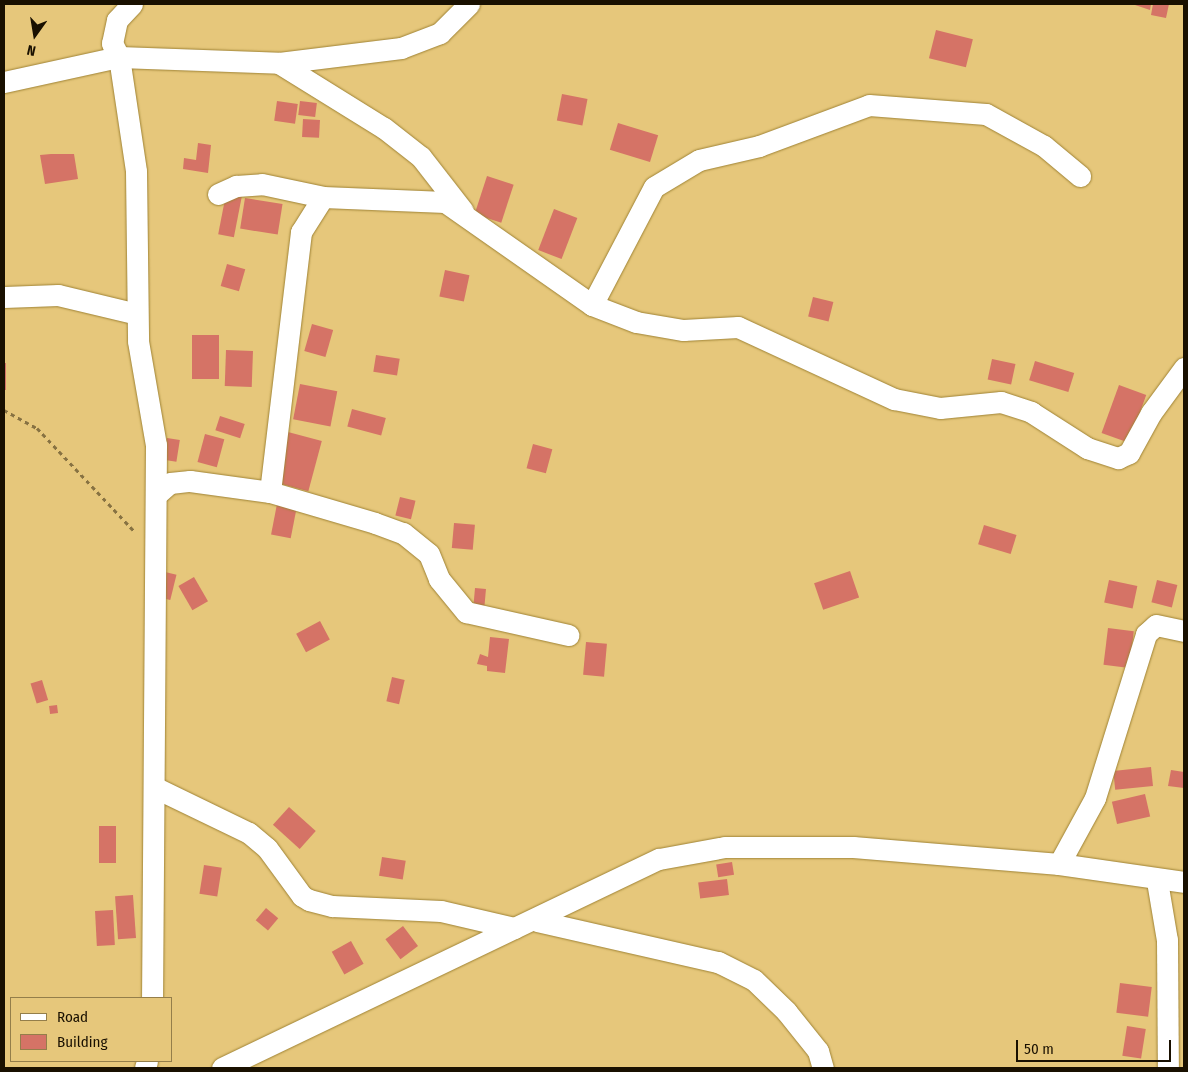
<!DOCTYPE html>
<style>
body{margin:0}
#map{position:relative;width:1188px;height:1072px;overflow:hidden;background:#e6c77b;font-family:"Fira Sans Condensed",sans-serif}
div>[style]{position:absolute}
.building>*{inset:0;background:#d57366;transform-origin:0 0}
.path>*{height:3px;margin-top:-1.5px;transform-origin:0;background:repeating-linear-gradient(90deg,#877242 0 4px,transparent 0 8px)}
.roads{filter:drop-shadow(0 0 1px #9f8335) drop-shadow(0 0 1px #9f8335)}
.minor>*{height:21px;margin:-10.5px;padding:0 10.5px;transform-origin:10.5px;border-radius:10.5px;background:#fff}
span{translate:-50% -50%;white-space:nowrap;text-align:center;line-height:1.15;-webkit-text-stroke:4px #e6c77b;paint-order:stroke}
.frame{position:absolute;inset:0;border:5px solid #191000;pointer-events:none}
.legend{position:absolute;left:10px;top:997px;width:162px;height:65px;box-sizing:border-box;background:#e6c77b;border:1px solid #947e4a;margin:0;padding:6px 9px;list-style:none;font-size:15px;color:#191000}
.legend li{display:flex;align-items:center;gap:10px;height:25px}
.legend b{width:25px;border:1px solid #947e4a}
.north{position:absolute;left:10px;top:10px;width:50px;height:50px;-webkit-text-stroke:4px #e6c77b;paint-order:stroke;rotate:193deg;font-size:14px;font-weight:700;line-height:20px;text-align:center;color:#191000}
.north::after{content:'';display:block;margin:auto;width:18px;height:22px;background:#191000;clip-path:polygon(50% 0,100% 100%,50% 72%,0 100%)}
.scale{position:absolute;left:1016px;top:1040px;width:155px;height:22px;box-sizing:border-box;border:2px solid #191000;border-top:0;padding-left:6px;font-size:15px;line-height:18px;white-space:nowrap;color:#191000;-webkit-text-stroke:4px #e6c77b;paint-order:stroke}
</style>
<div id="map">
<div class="building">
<div style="clip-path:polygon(1132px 4px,1151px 4px,1150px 10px)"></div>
<div style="clip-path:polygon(1153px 4px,1169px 4px,1166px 18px,1151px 15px)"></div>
<div style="left:936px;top:30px;width:38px;height:29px;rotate:14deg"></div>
<div style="left:562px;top:94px;width:26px;height:27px;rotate:11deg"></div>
<div style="left:277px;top:101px;width:21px;height:20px;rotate:8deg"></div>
<div style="left:300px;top:101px;width:17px;height:14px;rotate:7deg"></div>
<div style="left:303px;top:119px;width:17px;height:18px;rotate:3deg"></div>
<div style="left:618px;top:123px;width:42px;height:28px;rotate:17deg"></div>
<div style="clip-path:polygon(198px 143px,211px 145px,208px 173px,183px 169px,184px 158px,196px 160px)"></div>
<div style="clip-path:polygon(51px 154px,74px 154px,78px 179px,45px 184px,40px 155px)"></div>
<div style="left:487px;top:176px;width:28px;height:40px;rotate:18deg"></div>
<div style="left:226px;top:194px;width:16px;height:41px;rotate:11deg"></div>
<div style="left:245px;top:198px;width:38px;height:31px;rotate:9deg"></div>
<div style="left:554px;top:209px;width:25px;height:44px;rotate:21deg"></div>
<div style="left:227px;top:264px;width:19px;height:23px;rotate:16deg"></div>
<div style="left:445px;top:270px;width:25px;height:27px;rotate:12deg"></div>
<div style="left:813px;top:297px;width:21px;height:20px;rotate:14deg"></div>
<div style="left:312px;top:324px;width:22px;height:28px;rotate:16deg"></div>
<div style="left:192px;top:335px;width:27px;height:44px"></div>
<div style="left:226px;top:350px;width:27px;height:36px;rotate:2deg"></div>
<div style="left:376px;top:355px;width:24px;height:17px;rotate:9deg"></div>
<div style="left:992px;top:359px;width:24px;height:21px;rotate:12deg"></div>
<div style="left:1035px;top:361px;width:41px;height:20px;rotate:17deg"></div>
<div style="left:4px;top:363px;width:2px;height:27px"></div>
<div style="left:300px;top:384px;width:38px;height:36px;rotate:11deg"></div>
<div style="left:1119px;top:385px;width:29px;height:51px;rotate:20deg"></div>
<div style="left:352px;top:409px;width:35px;height:18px;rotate:15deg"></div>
<div style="left:220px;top:416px;width:26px;height:15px;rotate:18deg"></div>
<div style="left:288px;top:432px;width:35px;height:52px;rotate:15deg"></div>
<div style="left:205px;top:434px;width:20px;height:29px;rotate:15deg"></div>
<div style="left:167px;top:438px;width:13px;height:22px;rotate:9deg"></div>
<div style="left:533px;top:444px;width:20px;height:25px;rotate:15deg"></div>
<div style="left:400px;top:497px;width:16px;height:19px;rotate:14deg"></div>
<div style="left:277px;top:504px;width:20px;height:31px;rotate:11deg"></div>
<div style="left:454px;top:523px;width:21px;height:25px;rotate:5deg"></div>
<div style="left:984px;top:525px;width:34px;height:20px;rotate:17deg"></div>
<div style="left:161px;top:571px;width:16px;height:26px;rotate:14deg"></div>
<div style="left:850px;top:571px;width:28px;height:38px;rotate:71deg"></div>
<div style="left:194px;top:577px;width:28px;height:18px;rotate:60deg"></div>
<div style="left:1109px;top:580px;width:29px;height:23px;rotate:12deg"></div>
<div style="left:1157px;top:580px;width:21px;height:23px;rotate:14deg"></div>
<div style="left:475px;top:588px;width:11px;height:19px;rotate:5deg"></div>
<div style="left:320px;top:621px;width:21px;height:27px;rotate:62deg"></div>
<div style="left:1108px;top:628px;width:26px;height:37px;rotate:7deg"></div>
<div style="clip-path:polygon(490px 637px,509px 639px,505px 673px,487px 671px,487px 666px,477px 664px,480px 654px,488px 657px)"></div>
<div style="left:586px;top:642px;width:21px;height:33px;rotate:5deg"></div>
<div style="left:392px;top:677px;width:13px;height:25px;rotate:13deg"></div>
<div style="left:42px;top:680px;width:21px;height:12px;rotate:73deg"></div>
<div style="left:57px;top:705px;width:8px;height:8px;rotate:83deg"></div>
<div style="left:1151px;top:767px;width:19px;height:38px;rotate:84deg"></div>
<div style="clip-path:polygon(1171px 770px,1184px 772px,1184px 788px,1168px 786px)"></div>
<div style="left:1145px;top:794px;width:23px;height:34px;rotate:77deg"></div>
<div style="left:289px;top:807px;width:36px;height:24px;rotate:42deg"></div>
<div style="left:99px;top:826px;width:17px;height:37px"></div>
<div style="left:382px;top:857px;width:24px;height:19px;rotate:9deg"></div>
<div style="left:732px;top:862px;width:13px;height:16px;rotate:81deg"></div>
<div style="left:204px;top:865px;width:18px;height:29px;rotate:9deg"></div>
<div style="left:727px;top:879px;width:16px;height:29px;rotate:83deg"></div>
<div style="left:133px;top:895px;width:43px;height:18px;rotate:86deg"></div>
<div style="left:266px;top:908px;width:16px;height:16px;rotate:40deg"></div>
<div style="left:113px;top:910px;width:35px;height:18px;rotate:87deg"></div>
<div style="left:403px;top:926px;width:25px;height:22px;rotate:53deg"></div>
<div style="left:351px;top:941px;width:26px;height:22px;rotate:61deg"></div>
<div style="left:1120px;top:983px;width:32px;height:30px;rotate:7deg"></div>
<div style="left:1127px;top:1026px;width:19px;height:30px;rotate:9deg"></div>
</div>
<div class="path">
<div style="left:4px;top:410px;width:38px;rotate:29deg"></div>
<div style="left:37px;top:428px;width:141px;rotate:46.7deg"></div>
</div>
<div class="roads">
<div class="minor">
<div style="left:132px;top:4px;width:22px;rotate:133deg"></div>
<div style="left:117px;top:20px;width:24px;rotate:102deg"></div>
<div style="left:112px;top:43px;width:16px;rotate:63deg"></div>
<div style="left:119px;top:57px;width:115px;rotate:81.5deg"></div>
<div style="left:136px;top:171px;width:170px;rotate:89.3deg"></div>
<div style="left:138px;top:341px;width:106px;rotate:80.2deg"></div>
<div style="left:156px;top:445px;width:553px;rotate:90.41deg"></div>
<div style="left:279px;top:63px;width:123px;rotate:31.8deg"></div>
<div style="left:384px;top:128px;width:47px;rotate:38.1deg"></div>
<div style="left:421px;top:157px;width:68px;rotate:52.1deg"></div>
<div style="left:4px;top:82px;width:118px;rotate:-12.3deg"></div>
<div style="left:119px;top:57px;width:160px;rotate:2.1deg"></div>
<div style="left:279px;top:63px;width:123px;rotate:-7deg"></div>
<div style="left:401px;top:48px;width:42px;rotate:-21deg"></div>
<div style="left:440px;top:33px;width:41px;rotate:-45deg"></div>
<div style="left:218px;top:194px;width:20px;rotate:-24deg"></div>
<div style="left:236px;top:186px;width:26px;rotate:-4deg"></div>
<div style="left:262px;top:184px;width:62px;rotate:12deg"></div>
<div style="left:323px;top:197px;width:122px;rotate:2.3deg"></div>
<div style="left:445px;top:202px;width:179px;rotate:35deg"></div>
<div style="left:592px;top:305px;width:47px;rotate:21.1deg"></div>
<div style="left:636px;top:322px;width:48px;rotate:9.7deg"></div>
<div style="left:683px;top:330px;width:55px;rotate:-3.1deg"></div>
<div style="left:738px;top:327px;width:172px;rotate:24.8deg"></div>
<div style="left:894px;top:399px;width:47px;rotate:11.1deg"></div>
<div style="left:940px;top:408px;width:61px;rotate:-5.6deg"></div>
<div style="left:1001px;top:402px;width:32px;rotate:18deg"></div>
<div style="left:1031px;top:412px;width:67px;rotate:32.7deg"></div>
<div style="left:1087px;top:448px;width:33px;rotate:18deg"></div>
<div style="left:1118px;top:458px;width:12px;rotate:-24deg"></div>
<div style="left:1129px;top:453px;width:46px;rotate:-61.2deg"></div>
<div style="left:1151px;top:413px;width:56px;rotate:-53.7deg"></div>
<div style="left:4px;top:297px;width:54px;rotate:-2.1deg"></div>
<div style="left:58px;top:295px;width:81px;rotate:13.5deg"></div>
<div style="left:592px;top:305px;width:133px;rotate:-62.3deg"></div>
<div style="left:654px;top:187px;width:52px;rotate:-31deg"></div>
<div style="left:699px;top:160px;width:62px;rotate:-13.1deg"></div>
<div style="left:759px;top:146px;width:117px;rotate:-20.4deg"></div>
<div style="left:869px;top:105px;width:117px;rotate:4.4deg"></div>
<div style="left:986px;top:114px;width:66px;rotate:28.9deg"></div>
<div style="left:1044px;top:146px;width:47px;rotate:39.8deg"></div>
<div style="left:270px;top:492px;width:262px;rotate:-83.2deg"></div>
<div style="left:301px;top:232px;width:41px;rotate:-57.8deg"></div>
<div style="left:156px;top:495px;width:18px;rotate:-41deg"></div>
<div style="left:170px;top:483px;width:20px;rotate:-6deg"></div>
<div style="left:190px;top:481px;width:81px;rotate:7.8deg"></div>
<div style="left:270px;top:492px;width:109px;rotate:16.4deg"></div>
<div style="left:375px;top:523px;width:30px;rotate:20deg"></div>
<div style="left:403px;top:533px;width:33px;rotate:39deg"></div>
<div style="left:429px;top:554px;width:27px;rotate:68deg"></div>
<div style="left:439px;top:579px;width:43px;rotate:50.7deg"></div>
<div style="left:466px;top:612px;width:105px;rotate:12.7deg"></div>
<div style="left:156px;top:788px;width:103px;rotate:25.8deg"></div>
<div style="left:249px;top:833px;width:23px;rotate:40deg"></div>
<div style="left:267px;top:848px;width:59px;rotate:53.9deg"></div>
<div style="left:302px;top:896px;width:8px;rotate:30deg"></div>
<div style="left:309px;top:900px;width:24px;rotate:15deg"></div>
<div style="left:332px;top:906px;width:109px;rotate:2.6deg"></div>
<div style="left:441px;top:911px;width:75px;rotate:13.1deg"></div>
<div style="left:1059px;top:864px;width:75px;rotate:-61.4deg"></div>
<div style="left:1095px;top:798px;width:172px;rotate:-72.7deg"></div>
<div style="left:1146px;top:634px;width:13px;rotate:-42deg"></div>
<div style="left:1156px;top:625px;width:29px;rotate:12deg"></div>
<div style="left:1157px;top:881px;width:60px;rotate:80.4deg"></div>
<div style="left:1167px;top:940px;width:128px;rotate:89.6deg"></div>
<div style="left:537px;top:921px;width:186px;rotate:12.8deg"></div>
<div style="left:718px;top:962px;width:40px;rotate:26.6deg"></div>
<div style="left:754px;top:980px;width:45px;rotate:44.1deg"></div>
<div style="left:786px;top:1011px;width:51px;rotate:51.3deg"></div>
<div style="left:818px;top:1051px;width:18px;rotate:74deg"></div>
<div style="left:145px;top:1068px;width:7px;rotate:-74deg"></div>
<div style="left:222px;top:1068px;width:484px;rotate:-25.6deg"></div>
<div style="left:659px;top:859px;width:67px;rotate:-10.3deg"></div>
<div style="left:725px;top:847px;width:128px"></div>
<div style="left:853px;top:847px;width:207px;rotate:4.7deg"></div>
<div style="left:1059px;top:864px;width:126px;rotate:8.2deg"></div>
</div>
</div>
<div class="frame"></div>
<ul class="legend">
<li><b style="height:6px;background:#fff"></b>Road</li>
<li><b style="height:14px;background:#d57366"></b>Building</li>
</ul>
<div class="north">N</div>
<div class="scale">50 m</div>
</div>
